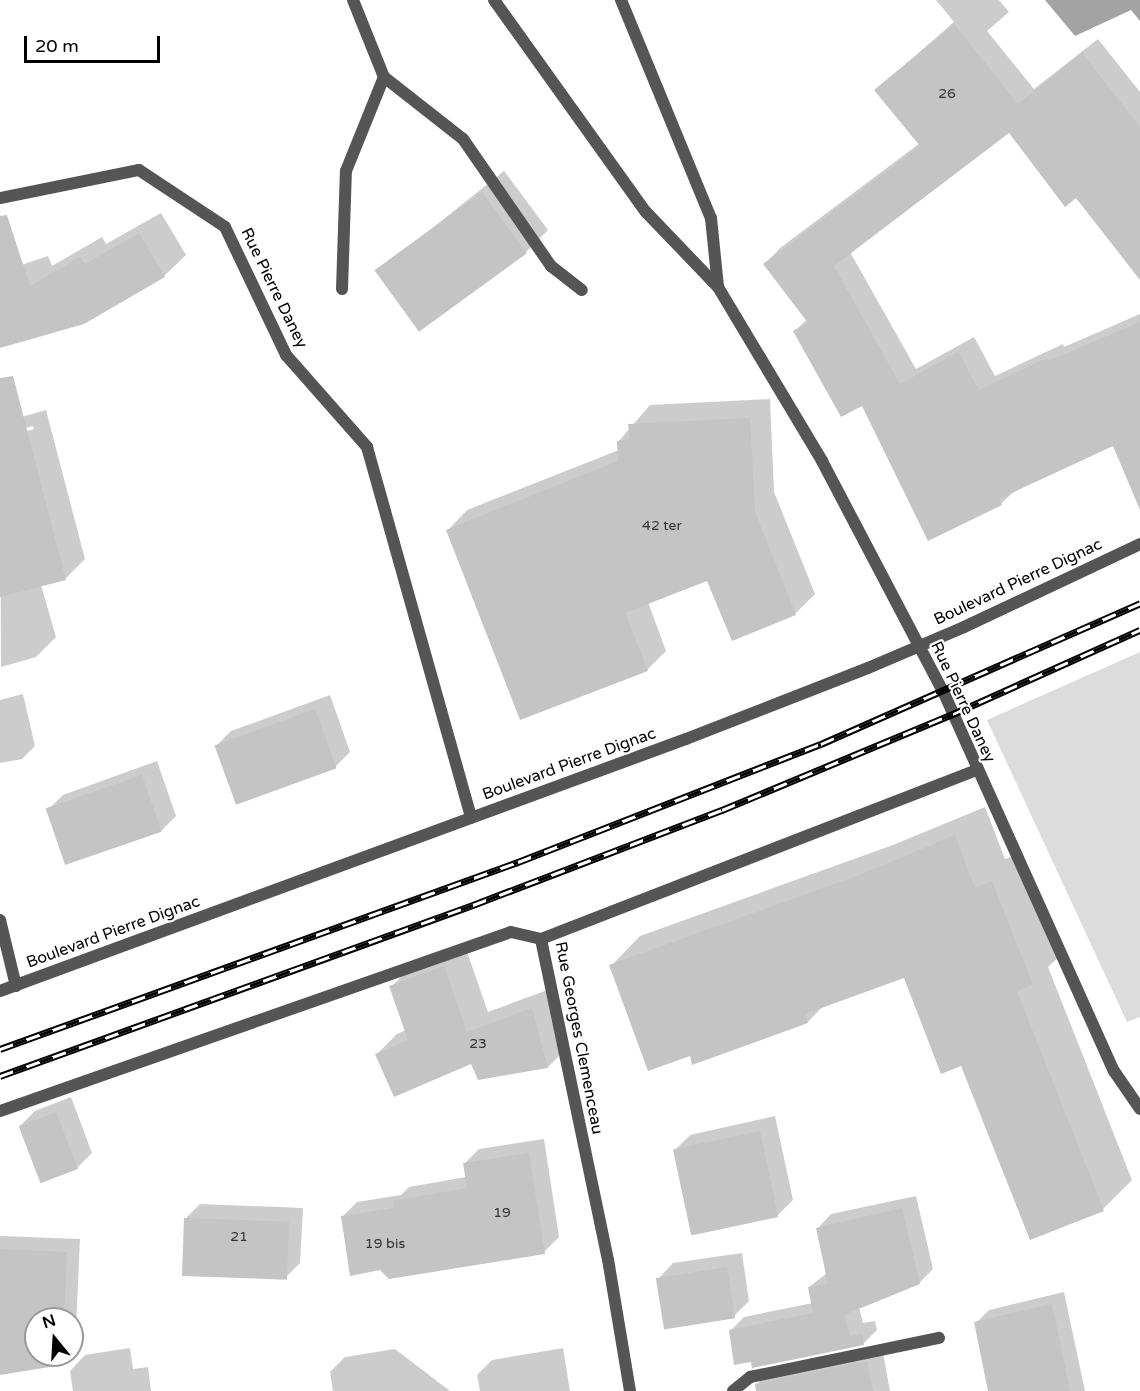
<!DOCTYPE html>
<style>
body{margin:0}
#map{position:relative;width:1140px;height:1391px;overflow:hidden;background:#fff;font-family:"Varela Round",sans-serif}
div>[style]{position:absolute}
.green>*{inset:0;background:#dcdcdc}
.water>*{inset:0;background:#a3a3a3}
.shadow>*{inset:0;background:#0003}
.building>*{inset:0;background:#c4c4c4;transform-origin:0 0}
.lane>*{height:12px;margin:-6px;padding:0 6px;transform-origin:6px;border-radius:6px;background:#555}
.street>*{height:12px;margin:-6px;padding:0 6px;transform-origin:6px;border-radius:6px;background:#555}
.rail>*{height:7px;margin-top:-3.5px;transform-origin:0;background:repeating-linear-gradient(90deg,#fff 0 14px,#000 0 28px);box-sizing:border-box;border-block:2px solid #000}
span{translate:-50% -50%;white-space:nowrap;text-align:center;line-height:1.15;-webkit-text-stroke:4.5px #fff;paint-order:stroke}
.number-label{font-size:14px;color:#313131}
.number-label span{-webkit-text-stroke-width:0}
.street-label{font-size:16px;color:#000}
.north{position:absolute;left:24px;top:1307px;width:60px;height:60px;box-sizing:border-box;background:#fff;border:2px solid #999;border-radius:50%;rotate:342deg;font-size:16px;font-weight:700;line-height:24px;text-align:center;color:#000}
.north::after{content:'';display:block;margin:auto;width:21px;height:27px;background:#000;clip-path:polygon(50% 0,100% 100%,50% 72%,0 100%)}
.scale{position:absolute;left:24px;top:36px;width:136px;height:27px;box-sizing:border-box;border:3px solid #000;border-top:0;padding-left:8px;font-size:18px;line-height:21px;white-space:nowrap;color:#000;-webkit-text-stroke:4px #fff;paint-order:stroke}
</style>
<div id="map">
<div class="green">
<div style="clip-path:polygon(1140px 652px,1140px 1017px,1127px 1022px,987px 720px)"></div>
</div>
<div class="water">
<div style="clip-path:polygon(1045px 0,1140px 0,1140px 21px,1131px 10px,1075px 36px)"></div>
</div>
<div class="shadow">
<div style="clip-path:polygon(936px 0,999px 0,1009px 12px,987px 31px,1034px 89px,1098px 39px,1140px 92px,1140px 277px,1076px 196px,1009px 131px,850px 252px,916px 369px,974px 337px,995px 376px,1063px 344px,1064px 347px,1140px 314px,1140px 437px,1113px 444px,1016px 489px,1001px 504px,863px 404px,795px 331px,807px 319px,765px 264px,780px 248px,920px 143px,876px 90px,954px 22px)"></div>
<div style="clip-path:polygon(504px 171px,548px 230px,526px 252px,379px 274px,401px 253px)"></div>
<div style="clip-path:polygon(161px 213px,186px 255px,164px 276px,0 346px,0 272px,48px 256px,52px 266px,102px 237px,106px 244px)"></div>
<div style="clip-path:polygon(770px 399px,774px 492px,815px 594px,795px 614px,708px 579px,648px 602px,666px 651px,647px 670px,448px 530px,467px 510px,619px 450px,618px 442px,650px 405px)"></div>
<div style="clip-path:polygon(46px 410px,85px 559px,65px 579px,41px 585px,56px 637px,36px 657px,1px 667px,0 439px,34px 429px,33px 426px,0 435px,0 423px)"></div>
<div style="clip-path:polygon(23px 694px,35px 746px,22px 759px,0 763px,0 700px)"></div>
<div style="clip-path:polygon(330px 695px,350px 752px,335px 767px,216px 746px,231px 731px)"></div>
<div style="clip-path:polygon(157px 761px,176px 816px,161px 831px,48px 810px,63px 795px)"></div>
<div style="clip-path:polygon(985px 807px,1005px 859px,1022px 853px,1061px 955px,1048px 967px,1132px 1180px,1103px 1209px,962px 1064px,904px 976px,824px 1005px,808px 1022px,693px 1063px,691px 1054px,611px 966px,640px 936px,893px 845px)"></div>
<div style="clip-path:polygon(465px 946px,488px 1012px,553px 988px,569px 1046px,548px 1067px,479px 1078px,472px 1062px,376px 1055px,397px 1034px,406px 1030px,391px 987px,412px 966px)"></div>
<div style="clip-path:polygon(71px 1097px,92px 1153px,77px 1168px,20px 1126px,35px 1111px)"></div>
<div style="clip-path:polygon(775px 1116px,793px 1200px,777px 1216px,675px 1150px,690px 1135px)"></div>
<div style="clip-path:polygon(544px 1139px,559px 1237px,544px 1252px,342px 1217px,357px 1202px,401px 1195px,409px 1187px,466px 1177px,464px 1164px,479px 1149px)"></div>
<div style="clip-path:polygon(916px 1196px,933px 1269px,919px 1283px,859px 1307px,863px 1323px,875px 1321px,877px 1330px,863px 1344px,752px 1360px,730px 1331px,744px 1317px,813px 1303px,809px 1287px,827px 1273px,818px 1228px,831px 1214px)"></div>
<div style="clip-path:polygon(200px 1204px,303px 1208px,300px 1263px,285px 1278px,185px 1219px)"></div>
<div style="clip-path:polygon(0 1236px,80px 1239px,75px 1350px,72px 1353px,72px 1319px,36px 1319px,36px 1355px,70px 1355px,61px 1363px,0 1374px)"></div>
<div style="clip-path:polygon(742px 1253px,749px 1301px,734px 1316px,658px 1279px,673px 1263px)"></div>
<div style="clip-path:polygon(1064px 1292px,1085px 1391px,990px 1391px,976px 1323px,989px 1310px)"></div>
<div style="clip-path:polygon(882px 1347px,890px 1391px,758px 1391px,756px 1385px,772px 1370px)"></div>
<div style="clip-path:polygon(130px 1348px,133px 1369px,148px 1367px,151px 1391px,73px 1391px,70px 1371px,85px 1355px)"></div>
<div style="clip-path:polygon(563px 1348px,570px 1391px,480px 1391px,477px 1375px,492px 1360px)"></div>
<div style="clip-path:polygon(395px 1349px,450px 1391px,333px 1391px,330px 1372px,345px 1357px)"></div>
</div>
<div class="building">
<div style="clip-path:polygon(954px 24px,1018px 104px,1082px 53px,1140px 127px,1140px 280px,1076px 198px,1065px 207px,1009px 133px,834px 266px,900px 384px,958px 352px,979px 390px,1047px 358px,1048px 361px,1140px 322px,1140px 510px,1113px 446px,999px 499px,1002px 505px,928px 541px,862px 406px,841px 417px,793px 331px,808px 323px,763px 264px,920px 146px,874px 90px)"></div>
<div style="left:482px;top:192px;width:76px;height:133px;rotate:54deg"></div>
<div style="clip-path:polygon(7px 215px,30px 286px,80px 257px,85px 264px,139px 233px,165px 277px,84px 324px,0 348px,0 216px)"></div>
<div style="clip-path:polygon(13px 376px,66px 580px,0 597px,0 378px)"></div>
<div style="clip-path:polygon(750px 418px,755px 512px,796px 615px,732px 641px,707px 581px,625px 613px,648px 671px,520px 720px,446px 530px,618px 461px,617px 441px,630px 439px,628px 424px)"></div>
<div style="left:315px;top:709px;width:63px;height:107px;rotate:70deg"></div>
<div style="left:142px;top:775px;width:60px;height:102px;rotate:71deg"></div>
<div style="clip-path:polygon(955px 835px,975px 888px,992px 881px,1033px 985px,1017px 991px,1104px 1211px,1030px 1240px,961px 1066px,941px 1074px,904px 978px,805px 1014px,808px 1023px,692px 1065px,690px 1056px,648px 1071px,609px 965px,862px 874px)"></div>
<div style="clip-path:polygon(444px 966px,467px 1032px,532px 1008px,548px 1068px,478px 1080px,471px 1064px,394px 1097px,375px 1054px,408px 1040px,389px 986px)"></div>
<div style="left:56px;top:1112px;width:61px;height:40px;rotate:69deg"></div>
<div style="left:760px;top:1131px;width:88px;height:89px;rotate:78deg"></div>
<div style="clip-path:polygon(529px 1153px,545px 1254px,389px 1279px,380px 1270px,350px 1276px,341px 1216px,394px 1208px,393px 1201px,467px 1188px,463px 1163px)"></div>
<div style="clip-path:polygon(902px 1208px,920px 1284px,844px 1315px,850px 1336px,862px 1334px,864px 1345px,752px 1368px,751px 1362px,734px 1365px,729px 1330px,813px 1313px,808px 1287px,828px 1284px,816px 1228px)"></div>
<div style="left:184px;top:1218px;width:105px;height:58px;rotate:2deg"></div>
<div style="clip-path:polygon(0 1249px,67px 1252px,64px 1319px,36px 1319px,36px 1355px,62px 1355px,62px 1365px,0 1375px)"></div>
<div style="left:727px;top:1267px;width:52px;height:72px;rotate:81deg"></div>
<div style="clip-path:polygon(1052px 1304px,1070px 1391px,988px 1391px,974px 1322px)"></div>
<div style="clip-path:polygon(867px 1361px,873px 1391px,756px 1391px,755px 1384px)"></div>
</div>
<div class="lane">
<div style="left:353px;top:0;width:83px;rotate:68.1deg"></div>
<div style="left:384px;top:77px;width:100px;rotate:38.1deg"></div>
<div style="left:463px;top:139px;width:155px;rotate:55.3deg"></div>
<div style="left:551px;top:266px;width:39px;rotate:38deg"></div>
<div style="left:621px;top:0;width:236px;rotate:67.6deg"></div>
<div style="left:711px;top:218px;width:69px;rotate:84.2deg"></div>
<div style="left:342px;top:289px;width:118px;rotate:-88.1deg"></div>
<div style="left:346px;top:171px;width:101px;rotate:-68deg"></div>
<div style="left:0;top:920px;width:68px;rotate:76.4deg"></div>
<div style="left:0;top:1111px;width:541px;rotate:-19.31deg"></div>
<div style="left:511px;top:932px;width:31px;rotate:13deg"></div>
<div style="left:733px;top:1391px;width:22px;rotate:-39deg"></div>
<div style="left:750px;top:1377px;width:193px;rotate:-11.7deg"></div>
</div>
<div class="street">
<div style="left:494px;top:0;width:261px;rotate:54.4deg"></div>
<div style="left:646px;top:212px;width:104px;rotate:46.2deg"></div>
<div style="left:718px;top:287px;width:203px;rotate:59.1deg"></div>
<div style="left:822px;top:461px;width:260px;rotate:62.3deg"></div>
<div style="left:943px;top:691px;width:417px;rotate:65.8deg"></div>
<div style="left:1114px;top:1071px;width:46px;rotate:55.6deg"></div>
<div style="left:0;top:198px;width:142px;rotate:-11.4deg"></div>
<div style="left:139px;top:170px;width:103px;rotate:33.5deg"></div>
<div style="left:225px;top:227px;width:142px;rotate:64.5deg"></div>
<div style="left:286px;top:355px;width:123px;rotate:48.6deg"></div>
<div style="left:367px;top:447px;width:385px;rotate:74.3deg"></div>
<div style="left:0;top:991px;width:731px;rotate:-20.17deg"></div>
<div style="left:686px;top:739px;width:195px;rotate:-21.3deg"></div>
<div style="left:868px;top:668px;width:104px;rotate:-23.1deg"></div>
<div style="left:964px;top:627px;width:195px;rotate:-25.2deg"></div>
<div style="left:630px;top:1391px;width:133px;rotate:-99.5deg"></div>
<div style="left:608px;top:1260px;width:328px;rotate:-101.8deg"></div>
<div style="left:541px;top:939px;width:468px;rotate:-21.2deg"></div>
</div>
<div class="rail">
<div style="left:0;top:1049px;width:551px;rotate:-19.85deg"></div>
<div style="left:518px;top:862px;width:325px;rotate:-21.3deg"></div>
<div style="left:821px;top:744px;width:349px;rotate:-23.8deg"></div>
<div style="left:0;top:1076px;width:503px;rotate:-19.88deg"></div>
<div style="left:473px;top:905px;width:267px;rotate:-20.9deg"></div>
<div style="left:722px;top:810px;width:250px;rotate:-22.6deg"></div>
<div style="left:953px;top:714px;width:205px;rotate:-24.2deg"></div>
</div>
<div class="number-label">
<span style="left:947px;top:94px">26</span>
<span style="left:662px;top:526px">42 ter</span>
<span style="left:478px;top:1044px">23</span>
<span style="left:502px;top:1213px">19</span>
<span style="left:239px;top:1237px">21</span>
<span style="left:385px;top:1244px">19 bis</span>
</div>
<div class="street-label">
<span style="left:274px;top:288px;rotate:64deg">Rue Pierre Daney</span>
<span style="left:1018px;top:582px;rotate:-25deg">Boulevard Pierre Dignac</span>
<span style="left:963px;top:702px;rotate:65deg">Rue Pierre Daney</span>
<span style="left:569px;top:764px;rotate:-20deg">Boulevard Pierre Dignac</span>
<span style="left:113px;top:932px;rotate:-20deg">Boulevard Pierre Dignac</span>
<span style="left:579px;top:1038px;rotate:79deg">Rue Georges Clemenceau</span>
</div>
<div class="north">N</div>
<div class="scale">20 m</div>
</div>
